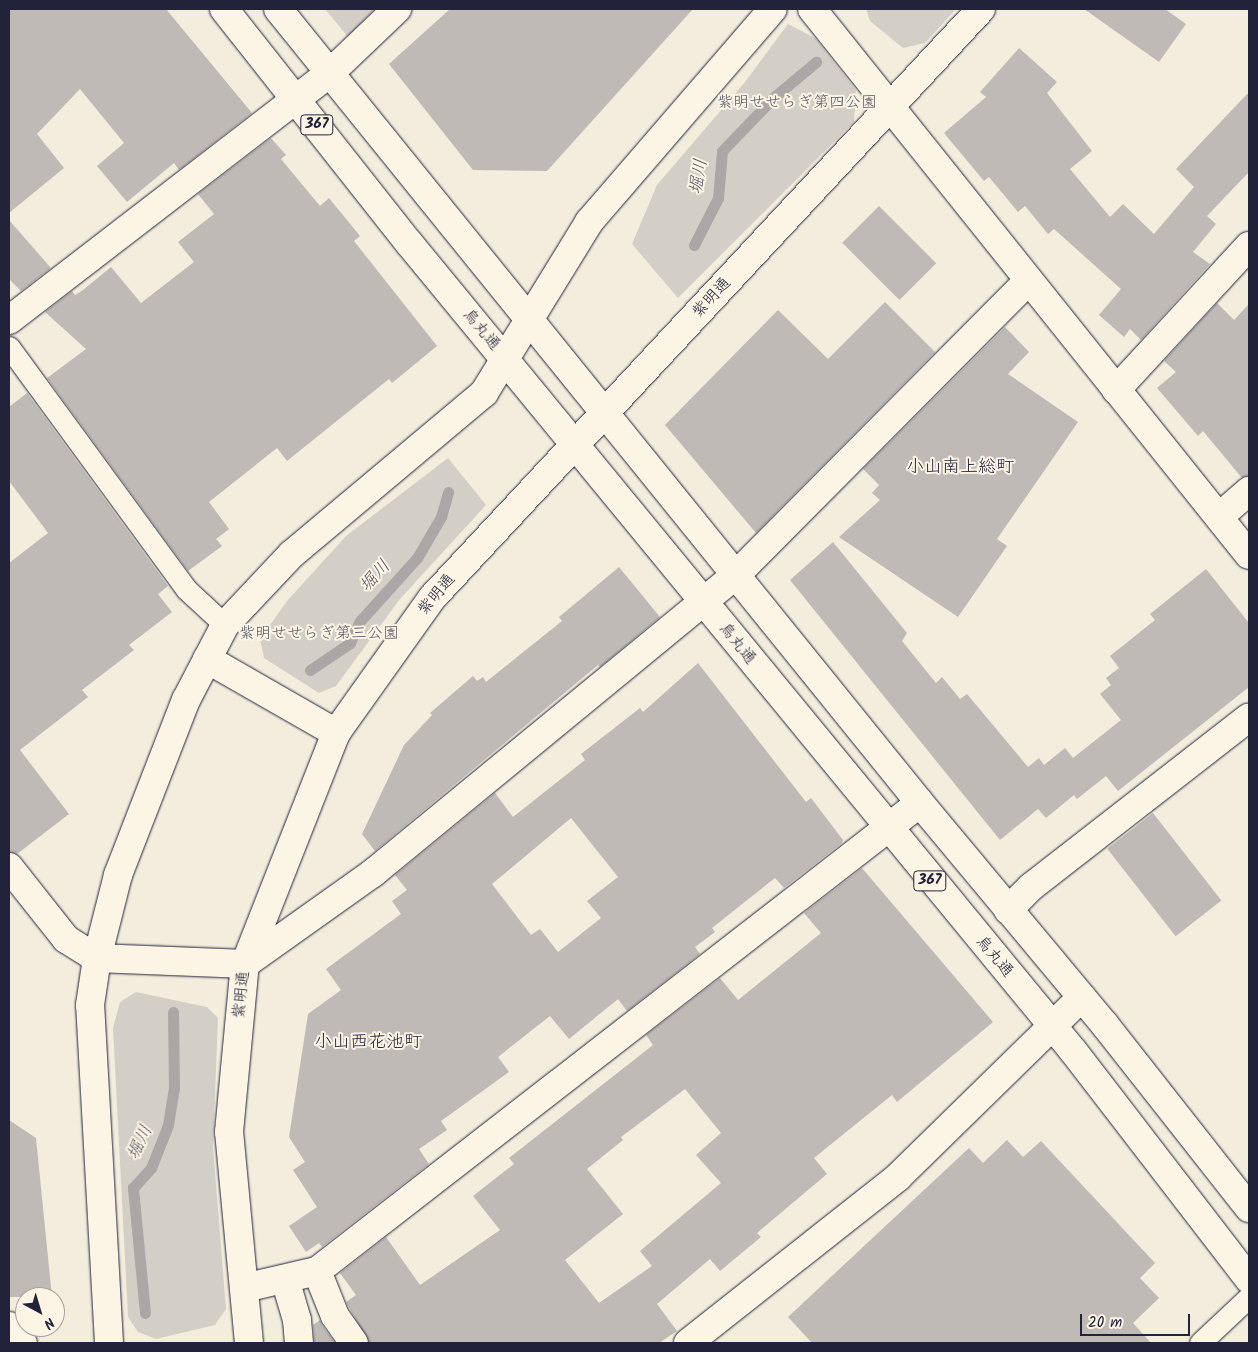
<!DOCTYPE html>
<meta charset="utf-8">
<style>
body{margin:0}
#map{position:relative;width:1258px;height:1352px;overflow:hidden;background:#f3edde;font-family:Kalam,"Klee One",sans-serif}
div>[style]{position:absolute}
.green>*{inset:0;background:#d4cfc6}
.stream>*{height:11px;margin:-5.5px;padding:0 5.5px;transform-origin:5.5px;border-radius:5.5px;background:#aca7a6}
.building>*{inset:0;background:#bfbab6;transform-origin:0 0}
.roads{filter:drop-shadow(0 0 1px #22223b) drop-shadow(0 0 1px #22223b)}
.lane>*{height:21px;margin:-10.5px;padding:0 10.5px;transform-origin:10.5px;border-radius:10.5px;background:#fcf5e5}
.street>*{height:28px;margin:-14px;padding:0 14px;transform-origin:14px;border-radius:14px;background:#fcf5e5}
.highway>*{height:28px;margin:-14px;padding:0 14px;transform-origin:14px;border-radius:14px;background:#fcf5e5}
span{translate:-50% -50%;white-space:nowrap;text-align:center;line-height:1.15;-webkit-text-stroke:4px #fcf5e5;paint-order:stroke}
.shield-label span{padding:1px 4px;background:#fcf5e5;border:1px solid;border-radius:4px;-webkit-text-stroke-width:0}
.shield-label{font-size:15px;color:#22223b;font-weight:700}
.park-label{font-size:16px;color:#575665}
.street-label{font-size:16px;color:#22223b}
.water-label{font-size:18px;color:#525160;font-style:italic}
.neighbourhood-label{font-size:18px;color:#22223b}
.frame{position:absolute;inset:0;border:10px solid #22223b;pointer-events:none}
.north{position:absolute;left:15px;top:1287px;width:50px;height:50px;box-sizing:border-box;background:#fcf5e5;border:1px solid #a5a1a1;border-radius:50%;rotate:141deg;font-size:14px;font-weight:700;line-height:20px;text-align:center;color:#22223b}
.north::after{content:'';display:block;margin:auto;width:18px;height:22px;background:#22223b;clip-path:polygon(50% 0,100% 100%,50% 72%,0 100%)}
.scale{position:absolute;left:1080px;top:1314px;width:110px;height:22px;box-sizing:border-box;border:2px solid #22223b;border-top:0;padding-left:6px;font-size:15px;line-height:18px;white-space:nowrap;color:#22223b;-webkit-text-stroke:4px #fcf5e5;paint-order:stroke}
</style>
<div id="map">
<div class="green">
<div style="clip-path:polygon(325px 9px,375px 9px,348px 37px)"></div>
<div style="clip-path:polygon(866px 9px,956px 9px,925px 43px,903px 48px,870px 21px)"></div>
<div style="clip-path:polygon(788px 24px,815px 38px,856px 90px,854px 122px,678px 298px,632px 244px,657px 185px,745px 82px)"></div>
<div style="clip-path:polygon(448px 458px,486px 505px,400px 599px,336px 686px,319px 693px,264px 658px,260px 639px,287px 601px,346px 536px)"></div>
<div style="clip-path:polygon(136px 992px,207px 1007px,218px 1018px,213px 1147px,226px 1309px,215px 1325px,156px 1339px,138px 1332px,128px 1317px,113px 1028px,120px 1002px)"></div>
</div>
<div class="stream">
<div style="left:694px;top:245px;width:53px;rotate:-62.9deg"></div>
<div style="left:718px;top:198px;width:47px;rotate:-85.1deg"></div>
<div style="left:722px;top:151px;width:75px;rotate:-46.1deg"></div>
<div style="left:774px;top:97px;width:55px;rotate:-39.8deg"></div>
<div style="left:310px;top:670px;width:48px;rotate:-34deg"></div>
<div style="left:350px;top:643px;width:24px;rotate:-66deg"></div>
<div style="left:360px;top:621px;width:85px;rotate:-47.9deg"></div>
<div style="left:417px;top:558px;width:48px;rotate:-59.7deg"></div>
<div style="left:441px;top:517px;width:26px;rotate:-74deg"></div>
<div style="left:145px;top:1313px;width:126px;rotate:-95.5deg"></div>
<div style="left:133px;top:1188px;width:27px;rotate:-48deg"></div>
<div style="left:151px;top:1168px;width:46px;rotate:-68.4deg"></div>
<div style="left:168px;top:1125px;width:36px;rotate:-81deg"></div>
<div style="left:174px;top:1089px;width:77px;rotate:-90.7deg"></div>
</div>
<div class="building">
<div style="clip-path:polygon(9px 9px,166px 9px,252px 113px,179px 170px,174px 163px,127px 202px,97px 166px,124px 143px,80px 89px,37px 134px,64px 168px,9px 213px)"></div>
<div style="clip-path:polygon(450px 9px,693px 9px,547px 171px,473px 170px,389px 64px)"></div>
<div style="clip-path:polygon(1084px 9px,1165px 9px,1186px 24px,1159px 62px)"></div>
<div style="clip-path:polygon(1019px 48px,1057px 82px,1047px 93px,1092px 151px,1070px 169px,1110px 217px,1123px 204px,1154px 234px,1194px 187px,1176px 169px,1249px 92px,1249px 172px,1207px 216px,1216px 224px,1193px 252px,1210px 264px,1141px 340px,1130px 329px,1124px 337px,1099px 315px,1121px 289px,1054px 229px,1048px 234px,1025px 206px,1018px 212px,989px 177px,984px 181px,944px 133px,986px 97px,980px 92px)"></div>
<div style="clip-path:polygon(271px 138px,286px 155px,281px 159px,320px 206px,329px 198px,360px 236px,354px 241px,437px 346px,392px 383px,389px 379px,287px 461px,277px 448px,209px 502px,229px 529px,216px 539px,222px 546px,188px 571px,47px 378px,86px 349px,45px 312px,72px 291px,75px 295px,83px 290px,111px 267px,141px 303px,194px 262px,178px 242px,214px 214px,198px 194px)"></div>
<div style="left:879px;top:206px;width:81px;height:52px;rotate:45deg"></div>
<div style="clip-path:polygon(9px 220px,51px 268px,21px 291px,9px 279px)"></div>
<div style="clip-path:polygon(885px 302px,935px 352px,756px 533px,665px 425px,778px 310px,828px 359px)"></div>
<div style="clip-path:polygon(1217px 303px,1234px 320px,1249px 304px,1249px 476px,1242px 478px,1203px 431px,1198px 436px,1157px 388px,1176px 372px,1164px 361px)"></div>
<div style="clip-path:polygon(1005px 327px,1029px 352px,1008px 374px,1078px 422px,997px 539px,1007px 546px,958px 617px,839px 537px,880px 500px,872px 493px,879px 485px,863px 469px)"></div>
<div style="clip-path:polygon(27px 393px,168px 586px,158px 594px,172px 612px,129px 645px,134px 650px,82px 690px,88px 697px,20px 750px,69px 814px,17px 854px,9px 852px,9px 563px,48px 533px,9px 481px,9px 407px)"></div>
<div style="clip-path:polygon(833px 542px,907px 633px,902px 641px,936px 683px,942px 677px,960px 699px,967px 694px,1028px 767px,1039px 758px,1044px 765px,1065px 748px,1073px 758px,1121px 720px,1100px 694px,1111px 685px,1106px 678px,1119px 668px,1110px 656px,1155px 620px,1150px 614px,1206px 569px,1249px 623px,1249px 687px,1118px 791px,1106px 776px,1077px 799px,1074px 795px,1046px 818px,1038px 809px,1000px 840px,790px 580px)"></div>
<div style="clip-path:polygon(619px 567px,660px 617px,600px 667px,598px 665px,375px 851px,362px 834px,404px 745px,432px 715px,430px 713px,473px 676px,477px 681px,483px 677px,486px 682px,562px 621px,559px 617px)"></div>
<div style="clip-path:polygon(evenodd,698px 663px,806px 802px,811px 798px,843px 840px,842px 843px,784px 888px,775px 878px,712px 928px,715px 932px,695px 947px,700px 954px,627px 1011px,618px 999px,569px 1039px,550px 1016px,498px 1057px,509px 1072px,441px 1121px,447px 1130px,419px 1149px,429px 1164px,322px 1247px,319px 1243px,306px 1252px,289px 1226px,317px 1207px,293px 1170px,305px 1162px,289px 1137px,308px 1014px,341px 990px,326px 969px,401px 914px,392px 901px,407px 890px,395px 875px,495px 793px,513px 817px,585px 760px,581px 754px,640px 708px,643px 712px,698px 663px,571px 818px,618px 877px,587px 901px,601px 918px,558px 952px,540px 929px,531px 935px,492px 884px,571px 818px)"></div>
<div style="left:1153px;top:813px;width:111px;height:58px;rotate:52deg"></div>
<div style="clip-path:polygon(evenodd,862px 868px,993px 1022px,897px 1102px,892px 1095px,814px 1158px,827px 1174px,757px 1233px,761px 1237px,720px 1271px,710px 1259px,657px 1304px,677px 1331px,659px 1343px,369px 1343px,346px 1302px,356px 1295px,340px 1273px,386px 1237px,420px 1285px,500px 1230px,473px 1196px,514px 1164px,509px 1158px,653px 1045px,646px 1035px,720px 978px,738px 1000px,821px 933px,804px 913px,862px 868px,685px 1089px,721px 1133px,696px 1155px,721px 1183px,640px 1251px,652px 1266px,599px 1303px,565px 1260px,623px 1214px,587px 1169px,623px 1140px,621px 1137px,685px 1089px)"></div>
<div style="clip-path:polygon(9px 1120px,36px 1138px,52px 1297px,9px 1297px)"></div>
<div style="clip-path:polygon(1007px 1140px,1023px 1157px,1041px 1141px,1155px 1263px,1140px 1278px,1159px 1298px,1133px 1323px,1151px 1343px,812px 1343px,788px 1317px,969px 1148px,983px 1163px)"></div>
<div style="clip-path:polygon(320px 1320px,322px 1325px,335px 1343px,314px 1343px,313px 1325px)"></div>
</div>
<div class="roads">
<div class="lane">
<div style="left:9px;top:347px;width:300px;rotate:53.8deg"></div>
<div style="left:186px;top:589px;width:53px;rotate:42.7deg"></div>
<div style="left:1200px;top:1343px;width:67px;rotate:-43.2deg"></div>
</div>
<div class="street">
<div style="left:812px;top:9px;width:699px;rotate:51.33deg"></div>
<div style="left:9px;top:320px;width:405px;rotate:-37.6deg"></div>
<div style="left:330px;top:73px;width:93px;rotate:-43.7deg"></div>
<div style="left:1116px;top:390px;width:196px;rotate:-47.3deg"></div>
<div style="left:1219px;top:517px;width:40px;rotate:-41deg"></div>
<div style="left:207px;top:659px;width:149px;rotate:29.8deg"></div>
<div style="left:9px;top:867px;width:92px;rotate:51.6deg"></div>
<div style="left:66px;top:939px;width:36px;rotate:32deg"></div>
<div style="left:97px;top:958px;width:148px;rotate:2.3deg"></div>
<div style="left:245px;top:964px;width:157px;rotate:-35.4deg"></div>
<div style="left:373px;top:873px;width:470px;rotate:-39.4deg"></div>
<div style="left:736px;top:575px;width:414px;rotate:-45.2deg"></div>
<div style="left:1008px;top:910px;width:33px;rotate:-45deg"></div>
<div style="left:1031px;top:887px;width:276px;rotate:-37.9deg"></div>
<div style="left:317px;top:1271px;width:763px;rotate:-37.82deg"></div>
<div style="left:285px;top:1279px;width:43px;rotate:73.7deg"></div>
<div style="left:297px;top:1320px;width:23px;rotate:85deg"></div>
<div style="left:244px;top:1288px;width:75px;rotate:-13.1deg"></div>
<div style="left:317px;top:1271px;width:48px;rotate:68.2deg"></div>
<div style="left:335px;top:1316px;width:33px;rotate:55deg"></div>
<div style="left:9px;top:1326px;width:22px;rotate:51deg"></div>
<div style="left:109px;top:1343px;width:339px;rotate:-93.2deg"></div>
<div style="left:90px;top:1005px;width:48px;rotate:-81.5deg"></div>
<div style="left:97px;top:958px;width:86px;rotate:-75.8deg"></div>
<div style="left:118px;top:875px;width:188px;rotate:-68.8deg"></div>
<div style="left:186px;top:700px;width:85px;rotate:-62.5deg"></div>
<div style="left:225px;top:625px;width:98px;rotate:-46.7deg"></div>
<div style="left:292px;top:554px;width:251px;rotate:-40deg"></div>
<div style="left:484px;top:393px;width:201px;rotate:-58.4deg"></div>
<div style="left:589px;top:222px;width:281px;rotate:-49.2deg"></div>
<div style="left:249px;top:1343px;width:212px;rotate:-95.4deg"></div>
<div style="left:229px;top:1132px;width:169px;rotate:-84.6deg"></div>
<div style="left:245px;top:964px;width:248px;rotate:-68.5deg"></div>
<div style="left:336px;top:733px;width:166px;rotate:-54.6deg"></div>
<div style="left:432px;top:598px;width:805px;rotate:-47.01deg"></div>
<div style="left:688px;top:1343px;width:268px;rotate:-38.3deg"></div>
<div style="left:898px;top:1177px;width:257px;rotate:-44.4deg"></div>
</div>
<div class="highway">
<div style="left:224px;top:9px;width:298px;rotate:51.7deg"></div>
<div style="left:409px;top:243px;width:1047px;rotate:50.58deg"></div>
<div style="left:1074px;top:1052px;width:287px;rotate:52.4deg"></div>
<div style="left:278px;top:9px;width:1021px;rotate:51.04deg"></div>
<div style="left:920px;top:803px;width:289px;rotate:50.2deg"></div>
<div style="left:1105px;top:1025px;width:233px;rotate:51.8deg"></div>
</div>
</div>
<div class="shield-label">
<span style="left:317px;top:125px">367</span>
<span style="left:930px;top:881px">367</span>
</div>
<div class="park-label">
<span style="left:797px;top:103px">紫明せせらぎ第四公園</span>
<span style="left:319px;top:634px">紫明せせらぎ第三公園</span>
</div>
<div class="street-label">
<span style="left:712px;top:298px;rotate:-47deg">紫明通</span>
<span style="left:481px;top:330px;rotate:50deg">烏丸通</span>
<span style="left:437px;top:595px;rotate:-50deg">紫明通</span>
<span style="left:737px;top:644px;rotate:51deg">烏丸通</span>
<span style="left:994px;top:957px;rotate:50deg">烏丸通</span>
<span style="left:242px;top:995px;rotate:-84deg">紫明通</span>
</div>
<div class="water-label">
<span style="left:700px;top:177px;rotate:-81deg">堀川</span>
<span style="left:376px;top:577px;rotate:-48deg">堀川</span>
<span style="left:141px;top:1143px;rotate:-65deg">堀川</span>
</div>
<div class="neighbourhood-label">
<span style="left:960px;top:468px">小山南上総町</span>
<span style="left:368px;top:1043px">小山西花池町</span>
</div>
<div class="frame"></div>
<div class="north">N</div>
<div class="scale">20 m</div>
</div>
